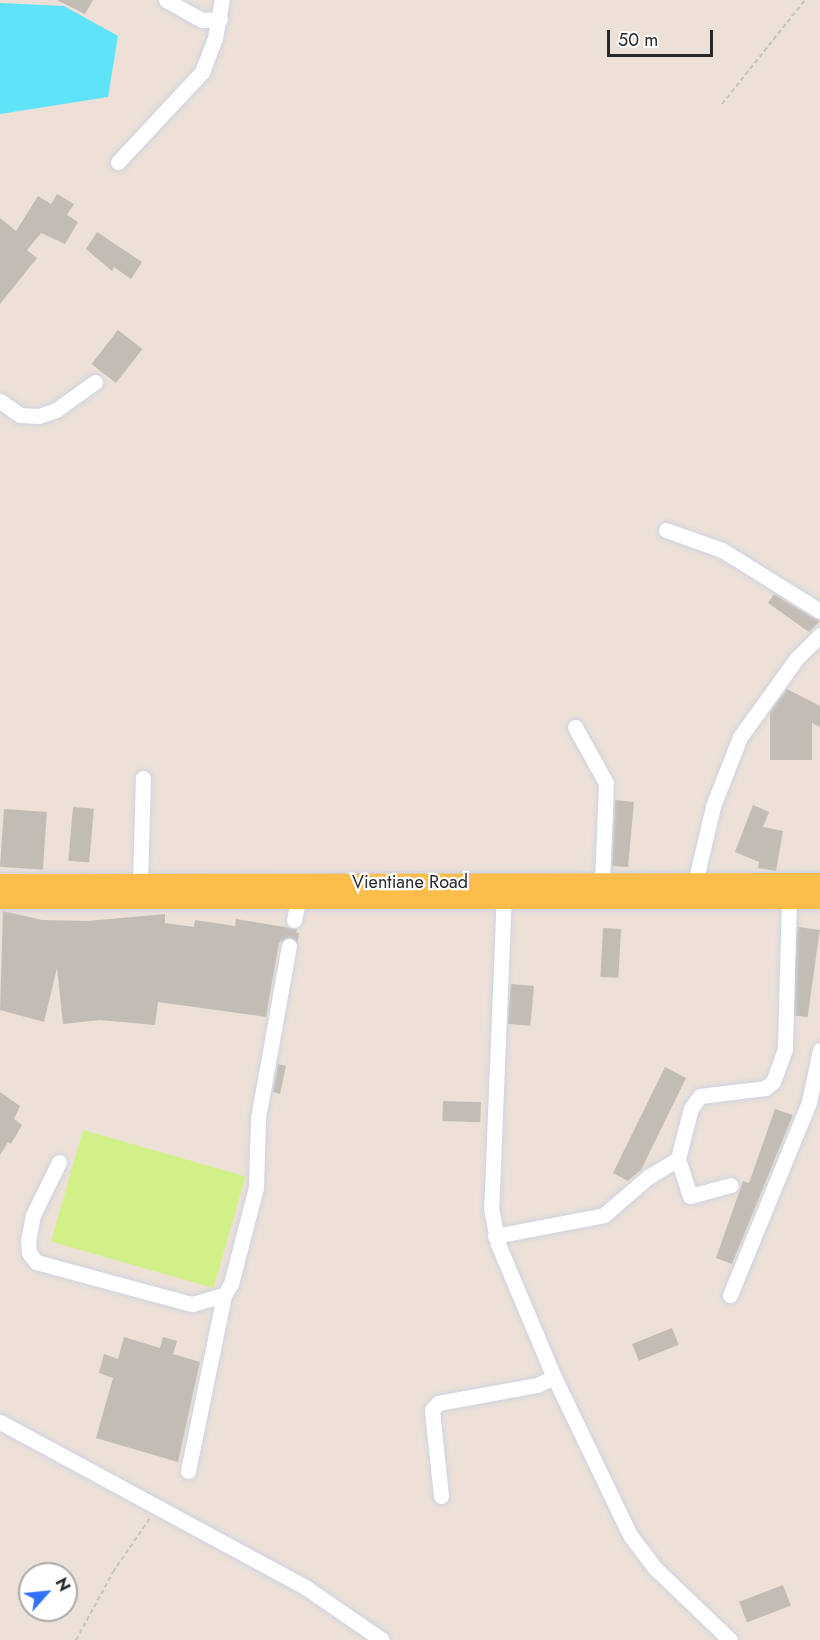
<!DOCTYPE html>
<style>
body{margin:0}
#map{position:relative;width:820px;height:1640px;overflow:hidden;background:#ece0d7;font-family:Jost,sans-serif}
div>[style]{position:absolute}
.pitch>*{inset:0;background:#d1f188;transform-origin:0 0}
.water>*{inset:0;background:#5fe3f9}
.building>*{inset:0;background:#c3bcb4;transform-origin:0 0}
.minor-tunnel>*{height:15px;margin-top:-7.5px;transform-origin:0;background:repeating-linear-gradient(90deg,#c5bbb4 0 15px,transparent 0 23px)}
.path>*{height:2px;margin-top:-1px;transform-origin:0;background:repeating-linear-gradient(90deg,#c3c3c3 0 4.5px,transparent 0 7.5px)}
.roads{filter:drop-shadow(0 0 2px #cdd3e3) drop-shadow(0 0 2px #cdd3e3)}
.minor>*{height:15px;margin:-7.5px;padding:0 7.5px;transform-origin:7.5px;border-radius:7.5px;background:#fff}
.major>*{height:18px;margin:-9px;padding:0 9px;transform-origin:9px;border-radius:9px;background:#fdbd4b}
span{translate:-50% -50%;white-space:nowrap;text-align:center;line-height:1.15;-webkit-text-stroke:4.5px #fff;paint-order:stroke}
.street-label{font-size:18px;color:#282828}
.north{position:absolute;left:18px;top:1562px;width:60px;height:60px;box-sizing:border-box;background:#fff;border:2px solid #a9a9a9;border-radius:50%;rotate:63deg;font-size:16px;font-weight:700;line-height:24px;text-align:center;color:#282828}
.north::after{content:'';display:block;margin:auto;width:21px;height:27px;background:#3171ff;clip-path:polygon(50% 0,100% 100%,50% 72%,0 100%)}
.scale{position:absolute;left:607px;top:30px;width:106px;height:27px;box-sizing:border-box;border:3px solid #282828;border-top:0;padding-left:8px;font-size:18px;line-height:21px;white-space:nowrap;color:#282828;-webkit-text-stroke:4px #fff;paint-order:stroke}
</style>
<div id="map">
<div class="pitch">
<div style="left:83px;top:1130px;width:169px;height:116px;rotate:16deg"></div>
</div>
<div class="water">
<div style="clip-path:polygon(0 3px,64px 6px,118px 36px,108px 97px,0 114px)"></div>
</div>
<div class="building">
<div style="clip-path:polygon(57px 0,93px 0,85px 14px)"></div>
<div style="clip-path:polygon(57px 194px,74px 204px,67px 215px,78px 222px,65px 244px,41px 233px,27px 250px,37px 258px,0 304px,0 218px,16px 231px,38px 196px,51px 204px)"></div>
<div style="clip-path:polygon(97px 232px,142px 262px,131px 279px,114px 267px,112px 271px,86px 249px)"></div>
<div style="left:118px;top:330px;width:31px;height:43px;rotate:38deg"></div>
<div style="clip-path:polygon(774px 594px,815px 619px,820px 621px,809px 632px,768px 603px)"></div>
<div style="clip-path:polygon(787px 689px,820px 706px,820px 727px,812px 723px,812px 760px,770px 760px,770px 712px)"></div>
<div style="clip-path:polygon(615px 800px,634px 802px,628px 867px,612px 866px)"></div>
<div style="clip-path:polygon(753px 805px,769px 812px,763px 827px,783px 831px,776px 871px,758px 868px,759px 862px,735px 852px)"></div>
<div style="left:73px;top:807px;width:21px;height:54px;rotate:5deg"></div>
<div style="left:4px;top:809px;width:43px;height:58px;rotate:4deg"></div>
<div style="clip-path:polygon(3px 911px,42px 920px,88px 921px,165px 914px,165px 923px,194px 927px,195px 920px,235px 926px,236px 919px,297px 929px,295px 939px,286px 937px,279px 943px,266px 1017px,158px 1002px,155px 1025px,100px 1020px,63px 1024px,57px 968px,44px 1022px,0 1010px)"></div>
<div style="left:798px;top:927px;width:22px;height:88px;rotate:8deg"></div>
<div style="left:603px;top:928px;width:18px;height:49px;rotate:3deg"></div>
<div style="left:511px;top:984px;width:23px;height:40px;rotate:5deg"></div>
<div style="clip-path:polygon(278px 1064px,286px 1066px,280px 1094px,273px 1092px)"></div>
<div style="clip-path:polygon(665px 1067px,686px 1078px,641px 1170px,628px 1181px,613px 1173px)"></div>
<div style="clip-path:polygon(0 1092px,20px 1106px,14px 1119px,22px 1125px,11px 1144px,8px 1142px,0 1155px)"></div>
<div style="left:443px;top:1101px;width:38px;height:20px;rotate:2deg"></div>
<div style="clip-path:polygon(775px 1109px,793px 1115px,732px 1264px,716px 1258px,743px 1181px,749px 1183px)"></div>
<div style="left:672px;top:1328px;width:18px;height:43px;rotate:68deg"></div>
<div style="clip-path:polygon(124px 1337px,160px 1348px,163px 1337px,177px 1341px,173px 1354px,200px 1362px,178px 1462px,96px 1438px,113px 1378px,99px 1373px,104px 1354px,118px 1359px)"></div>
<div style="left:783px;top:1585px;width:22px;height:47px;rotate:69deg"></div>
</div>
<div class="minor-tunnel">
<div style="left:289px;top:946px;width:26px;rotate:-79deg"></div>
</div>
<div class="path">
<div style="left:722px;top:104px;width:133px;rotate:-51.4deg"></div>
<div style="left:76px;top:1640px;width:77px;rotate:-61.4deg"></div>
<div style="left:113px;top:1572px;width:65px;rotate:-55.6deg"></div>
</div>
<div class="roads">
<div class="minor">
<div style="left:166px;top:0;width:41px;rotate:29.1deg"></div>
<div style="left:202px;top:20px;width:18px;rotate:-3deg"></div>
<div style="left:118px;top:162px;width:123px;rotate:-47deg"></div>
<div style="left:202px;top:72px;width:36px;rotate:-69deg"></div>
<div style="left:215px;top:38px;width:39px;rotate:-80deg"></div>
<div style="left:0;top:401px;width:24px;rotate:35deg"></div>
<div style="left:20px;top:415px;width:19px;rotate:3deg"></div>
<div style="left:39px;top:416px;width:18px;rotate:-19deg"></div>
<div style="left:56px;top:410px;width:48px;rotate:-35.7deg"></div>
<div style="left:666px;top:530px;width:59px;rotate:19.7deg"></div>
<div style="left:722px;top:550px;width:115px;rotate:31.9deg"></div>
<div style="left:575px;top:727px;width:64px;rotate:61deg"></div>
<div style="left:606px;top:783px;width:99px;rotate:92.3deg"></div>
<div style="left:140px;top:883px;width:105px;rotate:-88.4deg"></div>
<div style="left:695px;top:883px;width:79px;rotate:-76.8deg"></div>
<div style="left:713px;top:806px;width:74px;rotate:-68.6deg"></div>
<div style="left:740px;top:737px;width:96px;rotate:-54.3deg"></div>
<div style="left:796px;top:659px;width:34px;rotate:-45deg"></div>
<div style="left:504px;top:891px;width:317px;rotate:92.3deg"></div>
<div style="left:491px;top:1208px;width:37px;rotate:79deg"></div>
<div style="left:498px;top:1244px;width:144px;rotate:67.2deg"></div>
<div style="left:554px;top:1377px;width:175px;rotate:64.3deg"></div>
<div style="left:630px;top:1535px;width:41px;rotate:52.9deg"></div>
<div style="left:655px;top:1568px;width:104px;rotate:43.8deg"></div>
<div style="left:294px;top:920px;width:19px;rotate:-78deg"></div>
<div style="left:678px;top:1159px;width:39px;rotate:72deg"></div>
<div style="left:690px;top:1196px;width:42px;rotate:-15deg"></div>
<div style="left:59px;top:1162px;width:59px;rotate:116.1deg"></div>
<div style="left:33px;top:1215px;width:25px;rotate:101deg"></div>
<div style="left:28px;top:1240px;width:13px;rotate:86deg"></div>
<div style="left:29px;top:1253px;width:11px;rotate:52deg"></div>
<div style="left:36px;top:1262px;width:162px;rotate:15.1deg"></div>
<div style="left:192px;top:1304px;width:33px;rotate:-16deg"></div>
<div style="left:224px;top:1295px;width:13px;rotate:-58deg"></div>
<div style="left:231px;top:1284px;width:100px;rotate:-75.5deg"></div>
<div style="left:256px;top:1187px;width:69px;rotate:-88.3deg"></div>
<div style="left:258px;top:1118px;width:175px;rotate:-79.8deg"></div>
<div style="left:495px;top:1236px;width:111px;rotate:-10.9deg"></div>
<div style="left:604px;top:1215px;width:58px;rotate:-40.8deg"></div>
<div style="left:648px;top:1177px;width:35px;rotate:-31deg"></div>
<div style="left:678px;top:1159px;width:53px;rotate:-75.7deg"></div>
<div style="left:691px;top:1108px;width:15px;rotate:-53deg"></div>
<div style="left:700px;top:1096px;width:65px;rotate:-7deg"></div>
<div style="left:765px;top:1088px;width:10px;rotate:-37deg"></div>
<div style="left:773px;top:1082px;width:35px;rotate:-70deg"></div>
<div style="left:785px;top:1049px;width:150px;rotate:-88.5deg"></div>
<div style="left:730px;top:1295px;width:209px;rotate:-67.7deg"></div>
<div style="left:809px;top:1102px;width:53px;rotate:-78.1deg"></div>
<div style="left:0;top:1422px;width:347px;rotate:28.4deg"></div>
<div style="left:305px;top:1587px;width:93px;rotate:34.5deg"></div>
<div style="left:188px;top:1471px;width:180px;rotate:-78.4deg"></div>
<div style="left:441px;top:1496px;width:86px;rotate:-96deg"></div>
<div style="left:432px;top:1410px;width:9px;rotate:-49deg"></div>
<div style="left:438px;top:1403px;width:101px;rotate:-10.3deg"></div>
<div style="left:537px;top:1385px;width:19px;rotate:-25deg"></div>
</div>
<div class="major">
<div style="left:0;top:883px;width:820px;rotate:-0.07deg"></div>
<div style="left:0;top:900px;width:820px"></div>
</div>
</div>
<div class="street-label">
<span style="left:410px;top:882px">Vientiane Road</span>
</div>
<div class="north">N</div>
<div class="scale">50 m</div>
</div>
